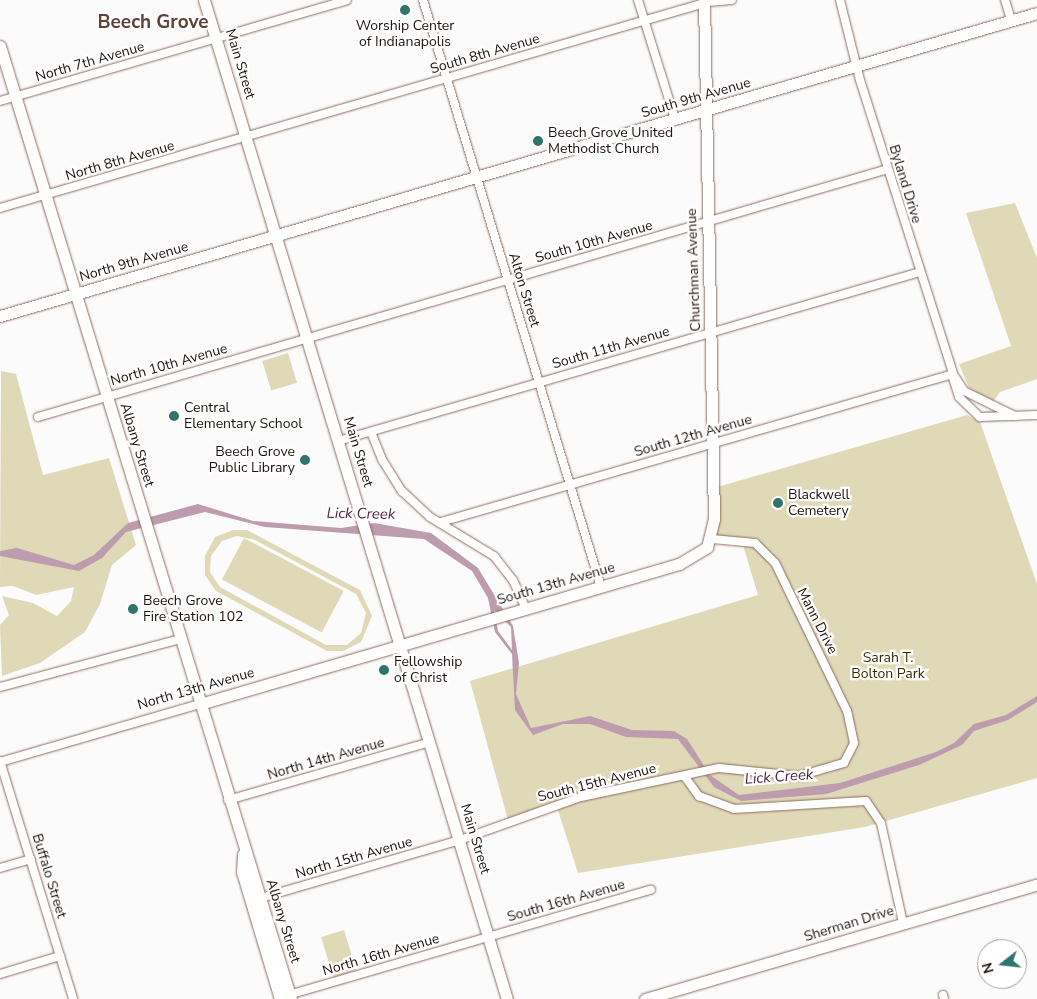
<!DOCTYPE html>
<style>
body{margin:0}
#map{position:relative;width:1037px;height:999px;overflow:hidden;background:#fbfbfb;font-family:"Nunito Sans",sans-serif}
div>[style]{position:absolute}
.green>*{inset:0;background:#e0d9b8;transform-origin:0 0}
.water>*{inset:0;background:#bd9cad}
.roads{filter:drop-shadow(0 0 1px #8d6c5f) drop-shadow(0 0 1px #8d6c5f)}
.street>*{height:8px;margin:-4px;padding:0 4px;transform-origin:4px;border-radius:4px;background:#fff}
.secondary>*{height:11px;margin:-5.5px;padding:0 5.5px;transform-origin:5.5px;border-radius:5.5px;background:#fff}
.dots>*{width:14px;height:14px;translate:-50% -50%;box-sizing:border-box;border:2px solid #fff;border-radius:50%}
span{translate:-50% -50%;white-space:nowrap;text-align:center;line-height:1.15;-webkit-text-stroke:4.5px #fff;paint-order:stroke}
.poi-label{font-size:14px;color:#1f120d}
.left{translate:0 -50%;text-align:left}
.right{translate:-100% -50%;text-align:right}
.street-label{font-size:14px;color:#1f120d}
.park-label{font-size:14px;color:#362d01}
.water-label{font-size:15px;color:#52253f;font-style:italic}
.district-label{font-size:19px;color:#614236;font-weight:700}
.north{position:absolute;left:977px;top:939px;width:50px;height:50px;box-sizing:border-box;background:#fff;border:1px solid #a5a09e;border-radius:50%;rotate:254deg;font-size:14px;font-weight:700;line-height:20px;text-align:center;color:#1f120d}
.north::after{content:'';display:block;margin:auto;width:18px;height:22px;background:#2f756b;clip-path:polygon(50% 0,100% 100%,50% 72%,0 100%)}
</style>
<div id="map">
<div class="green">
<div style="clip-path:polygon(1015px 203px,1037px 258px,1037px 379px,1000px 392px,991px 405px,969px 388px,959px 364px,1011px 346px,966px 213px)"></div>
<div style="left:288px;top:353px;width:31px;height:27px;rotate:73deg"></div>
<div style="clip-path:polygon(1px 371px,16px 374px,43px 475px,109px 458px,136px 545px,112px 565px,100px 604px,85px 632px,40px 663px,2px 676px,0 625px,9px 615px,2px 596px,33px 603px,57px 616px,71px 601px,74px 587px,36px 595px,13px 586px,0 587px)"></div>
<div style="clip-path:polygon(967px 415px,980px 422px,1037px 584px,1037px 778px,865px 827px,578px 873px,556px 804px,509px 824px,470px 681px,758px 595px,742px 542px,712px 539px,714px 488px)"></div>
<div style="clip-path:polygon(evenodd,233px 530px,247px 530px,360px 590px,372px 616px,361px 642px,343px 651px,327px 651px,216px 591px,205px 575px,205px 556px,215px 537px,233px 530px,237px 536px,255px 540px,356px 594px,366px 613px,361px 633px,347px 645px,326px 645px,220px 587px,210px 572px,211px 556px,222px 541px,237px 536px)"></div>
<div style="left:244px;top:538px;width:113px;height:47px;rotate:28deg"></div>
<div style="left:344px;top:930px;width:42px;height:24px;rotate:73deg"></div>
</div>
<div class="water">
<div style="clip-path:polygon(evenodd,198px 504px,253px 521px,341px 528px,374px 523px,431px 533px,478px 568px,513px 626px,519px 663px,516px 694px,531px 728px,590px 716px,632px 730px,674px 731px,687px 739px,710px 775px,739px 795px,840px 783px,936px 752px,954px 743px,974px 724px,1006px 715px,1037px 696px,1037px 702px,1008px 720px,974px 731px,962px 745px,919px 765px,826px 794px,741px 801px,714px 787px,678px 739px,626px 737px,590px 724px,563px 724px,533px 735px,515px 710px,512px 654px,495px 632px,488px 598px,472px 571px,424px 539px,265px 527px,205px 512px,126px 532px,102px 558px,79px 571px,0 556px,0 551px,17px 548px,74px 565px,94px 555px,128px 523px,198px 504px,494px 610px,511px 627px,512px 650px,498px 631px,494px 610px)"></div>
</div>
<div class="roads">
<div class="street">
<div style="left:423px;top:0;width:613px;rotate:73.13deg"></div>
<div style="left:638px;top:0;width:125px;rotate:72.7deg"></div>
<div style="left:840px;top:0;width:82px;rotate:76deg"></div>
<div style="left:860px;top:80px;width:308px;rotate:72.4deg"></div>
<div style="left:953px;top:374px;width:20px;rotate:57deg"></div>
<div style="left:964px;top:391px;width:57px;rotate:26.1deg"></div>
<div style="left:1005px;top:0;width:21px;rotate:73deg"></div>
<div style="left:0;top:101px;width:361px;rotate:-16.2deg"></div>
<div style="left:0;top:208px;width:737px;rotate:-16.22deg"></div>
<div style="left:708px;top:2px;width:24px;rotate:-5deg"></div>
<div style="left:953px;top:378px;width:20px;rotate:72deg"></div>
<div style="left:959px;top:397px;width:29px;rotate:44deg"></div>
<div style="left:980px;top:417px;width:57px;rotate:-2deg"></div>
<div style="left:38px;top:417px;width:885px;rotate:-16.27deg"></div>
<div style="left:371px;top:432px;width:31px;rotate:68deg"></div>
<div style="left:383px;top:461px;width:36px;rotate:58deg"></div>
<div style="left:402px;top:491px;width:38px;rotate:43deg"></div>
<div style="left:430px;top:517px;width:75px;rotate:31.4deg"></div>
<div style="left:494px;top:556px;width:31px;rotate:52deg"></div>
<div style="left:513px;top:580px;width:32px;rotate:66deg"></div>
<div style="left:338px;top:441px;width:606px;rotate:-16.19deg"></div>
<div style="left:441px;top:522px;width:533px;rotate:-16.12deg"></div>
<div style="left:0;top:687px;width:187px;rotate:-14.9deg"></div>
<div style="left:0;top:761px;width:249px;rotate:72.9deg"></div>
<div style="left:0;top:762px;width:208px;rotate:-16.2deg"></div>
<div style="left:685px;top:777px;width:24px;rotate:54deg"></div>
<div style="left:699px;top:796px;width:37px;rotate:20deg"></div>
<div style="left:734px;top:809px;width:132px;rotate:-3.5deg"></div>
<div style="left:866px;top:801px;width:27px;rotate:56deg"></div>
<div style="left:881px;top:823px;width:102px;rotate:77.6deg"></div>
<div style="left:228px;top:800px;width:210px;rotate:-16deg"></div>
<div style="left:0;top:868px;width:32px;rotate:-16deg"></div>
<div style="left:257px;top:899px;width:211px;rotate:-16.2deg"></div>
<div style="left:460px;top:840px;width:128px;rotate:-19.6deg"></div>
<div style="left:581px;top:797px;width:141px;rotate:-11.9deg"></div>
<div style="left:719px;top:768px;width:80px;rotate:5.7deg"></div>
<div style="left:799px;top:776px;width:47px;rotate:-16.1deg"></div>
<div style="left:844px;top:763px;width:22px;rotate:-63deg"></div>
<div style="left:854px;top:743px;width:33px;rotate:-102deg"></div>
<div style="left:847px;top:711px;width:165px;rotate:-115.9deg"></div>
<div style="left:775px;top:563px;width:28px;rotate:-135deg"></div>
<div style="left:755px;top:543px;width:43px;rotate:-174.7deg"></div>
<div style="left:0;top:974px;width:63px;rotate:-16.7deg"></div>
<div style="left:943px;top:995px;width:4px;rotate:76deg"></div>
<div style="left:285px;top:996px;width:381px;rotate:-16.2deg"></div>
</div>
<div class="secondary">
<div style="left:204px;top:0;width:1044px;rotate:73.13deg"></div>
<div style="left:0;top:46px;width:996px;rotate:73.02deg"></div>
<div style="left:0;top:316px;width:1080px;rotate:-16.29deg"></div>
<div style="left:200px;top:704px;width:499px;rotate:-16.3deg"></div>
<div style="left:679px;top:564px;width:33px;rotate:-31deg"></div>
<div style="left:707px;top:547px;width:29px;rotate:-76deg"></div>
<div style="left:714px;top:519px;width:519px;rotate:-91.1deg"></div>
<div style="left:243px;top:854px;width:18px;rotate:93deg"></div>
<div style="left:242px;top:872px;width:133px;rotate:73.3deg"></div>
<div style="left:645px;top:999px;width:409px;rotate:-16.3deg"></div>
</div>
</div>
<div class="dots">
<div style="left:405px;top:10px;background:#2f756b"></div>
<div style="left:538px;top:141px;background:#2f756b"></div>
<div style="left:174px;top:416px;background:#2f756b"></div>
<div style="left:305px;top:460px;background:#2f756b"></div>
<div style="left:778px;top:503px;background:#2f756b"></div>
<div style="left:133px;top:609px;background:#2f756b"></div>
<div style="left:384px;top:670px;background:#2f756b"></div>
</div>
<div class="poi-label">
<span style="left:405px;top:34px">Worship Center<br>of Indianapolis</span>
<span class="left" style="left:548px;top:141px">Beech Grove United<br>Methodist Church</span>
<span class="left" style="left:184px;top:416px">Central<br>Elementary School</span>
<span class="right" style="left:295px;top:460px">Beech Grove<br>Public Library</span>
<span class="left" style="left:788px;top:503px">Blackwell<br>Cemetery</span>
<span class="left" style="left:143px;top:609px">Beech Grove<br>Fire Station 102</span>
<span class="left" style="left:394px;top:670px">Fellowship<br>of Christ</span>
</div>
<div class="street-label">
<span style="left:485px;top:54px;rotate:-16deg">South 8th Avenue</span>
<span style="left:90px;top:62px;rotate:-16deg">North 7th Avenue</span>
<span style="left:240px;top:64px;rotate:73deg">Main Street</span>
<span style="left:696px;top:98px;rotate:-16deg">South 9th Avenue</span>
<span style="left:120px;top:161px;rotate:-16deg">North 8th Avenue</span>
<span style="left:905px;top:184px;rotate:73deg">Byland Drive</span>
<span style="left:594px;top:242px;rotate:-16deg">South 10th Avenue</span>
<span style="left:134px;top:262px;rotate:-16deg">North 9th Avenue</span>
<span style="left:694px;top:270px;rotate:-92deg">Churchman Avenue</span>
<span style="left:524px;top:290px;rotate:73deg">Alton Street</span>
<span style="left:611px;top:348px;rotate:-16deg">South 11th Avenue</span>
<span style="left:169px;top:365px;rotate:-16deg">North 10th Avenue</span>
<span style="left:693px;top:436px;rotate:-16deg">South 12th Avenue</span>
<span style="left:137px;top:445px;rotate:73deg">Albany Street</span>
<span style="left:358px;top:452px;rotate:73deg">Main Street</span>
<span style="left:556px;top:584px;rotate:-16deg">South 13th Avenue</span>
<span style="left:817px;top:621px;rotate:63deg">Mann Drive</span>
<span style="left:196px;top:689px;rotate:-16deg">North 13th Avenue</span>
<span style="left:326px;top:759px;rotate:-16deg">North 14th Avenue</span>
<span style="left:597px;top:783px;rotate:-14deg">South 15th Avenue</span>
<span style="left:475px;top:839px;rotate:73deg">Main Street</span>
<span style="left:354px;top:858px;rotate:-16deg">North 15th Avenue</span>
<span style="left:49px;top:876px;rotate:73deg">Buffalo Street</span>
<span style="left:566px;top:901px;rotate:-16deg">South 16th Avenue</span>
<span style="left:283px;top:921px;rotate:73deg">Albany Street</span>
<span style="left:849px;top:924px;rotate:-17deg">Sherman Drive</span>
<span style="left:381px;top:955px;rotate:-16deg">North 16th Avenue</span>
</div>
<div class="park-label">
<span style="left:888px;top:666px">Sarah T.<br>Bolton Park</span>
</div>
<div class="water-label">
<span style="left:361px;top:514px;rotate:1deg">Lick Creek</span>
<span style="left:779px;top:777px;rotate:-4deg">Lick Creek</span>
</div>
<div class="district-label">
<span style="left:153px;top:23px">Beech Grove</span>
</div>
<div class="north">N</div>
</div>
